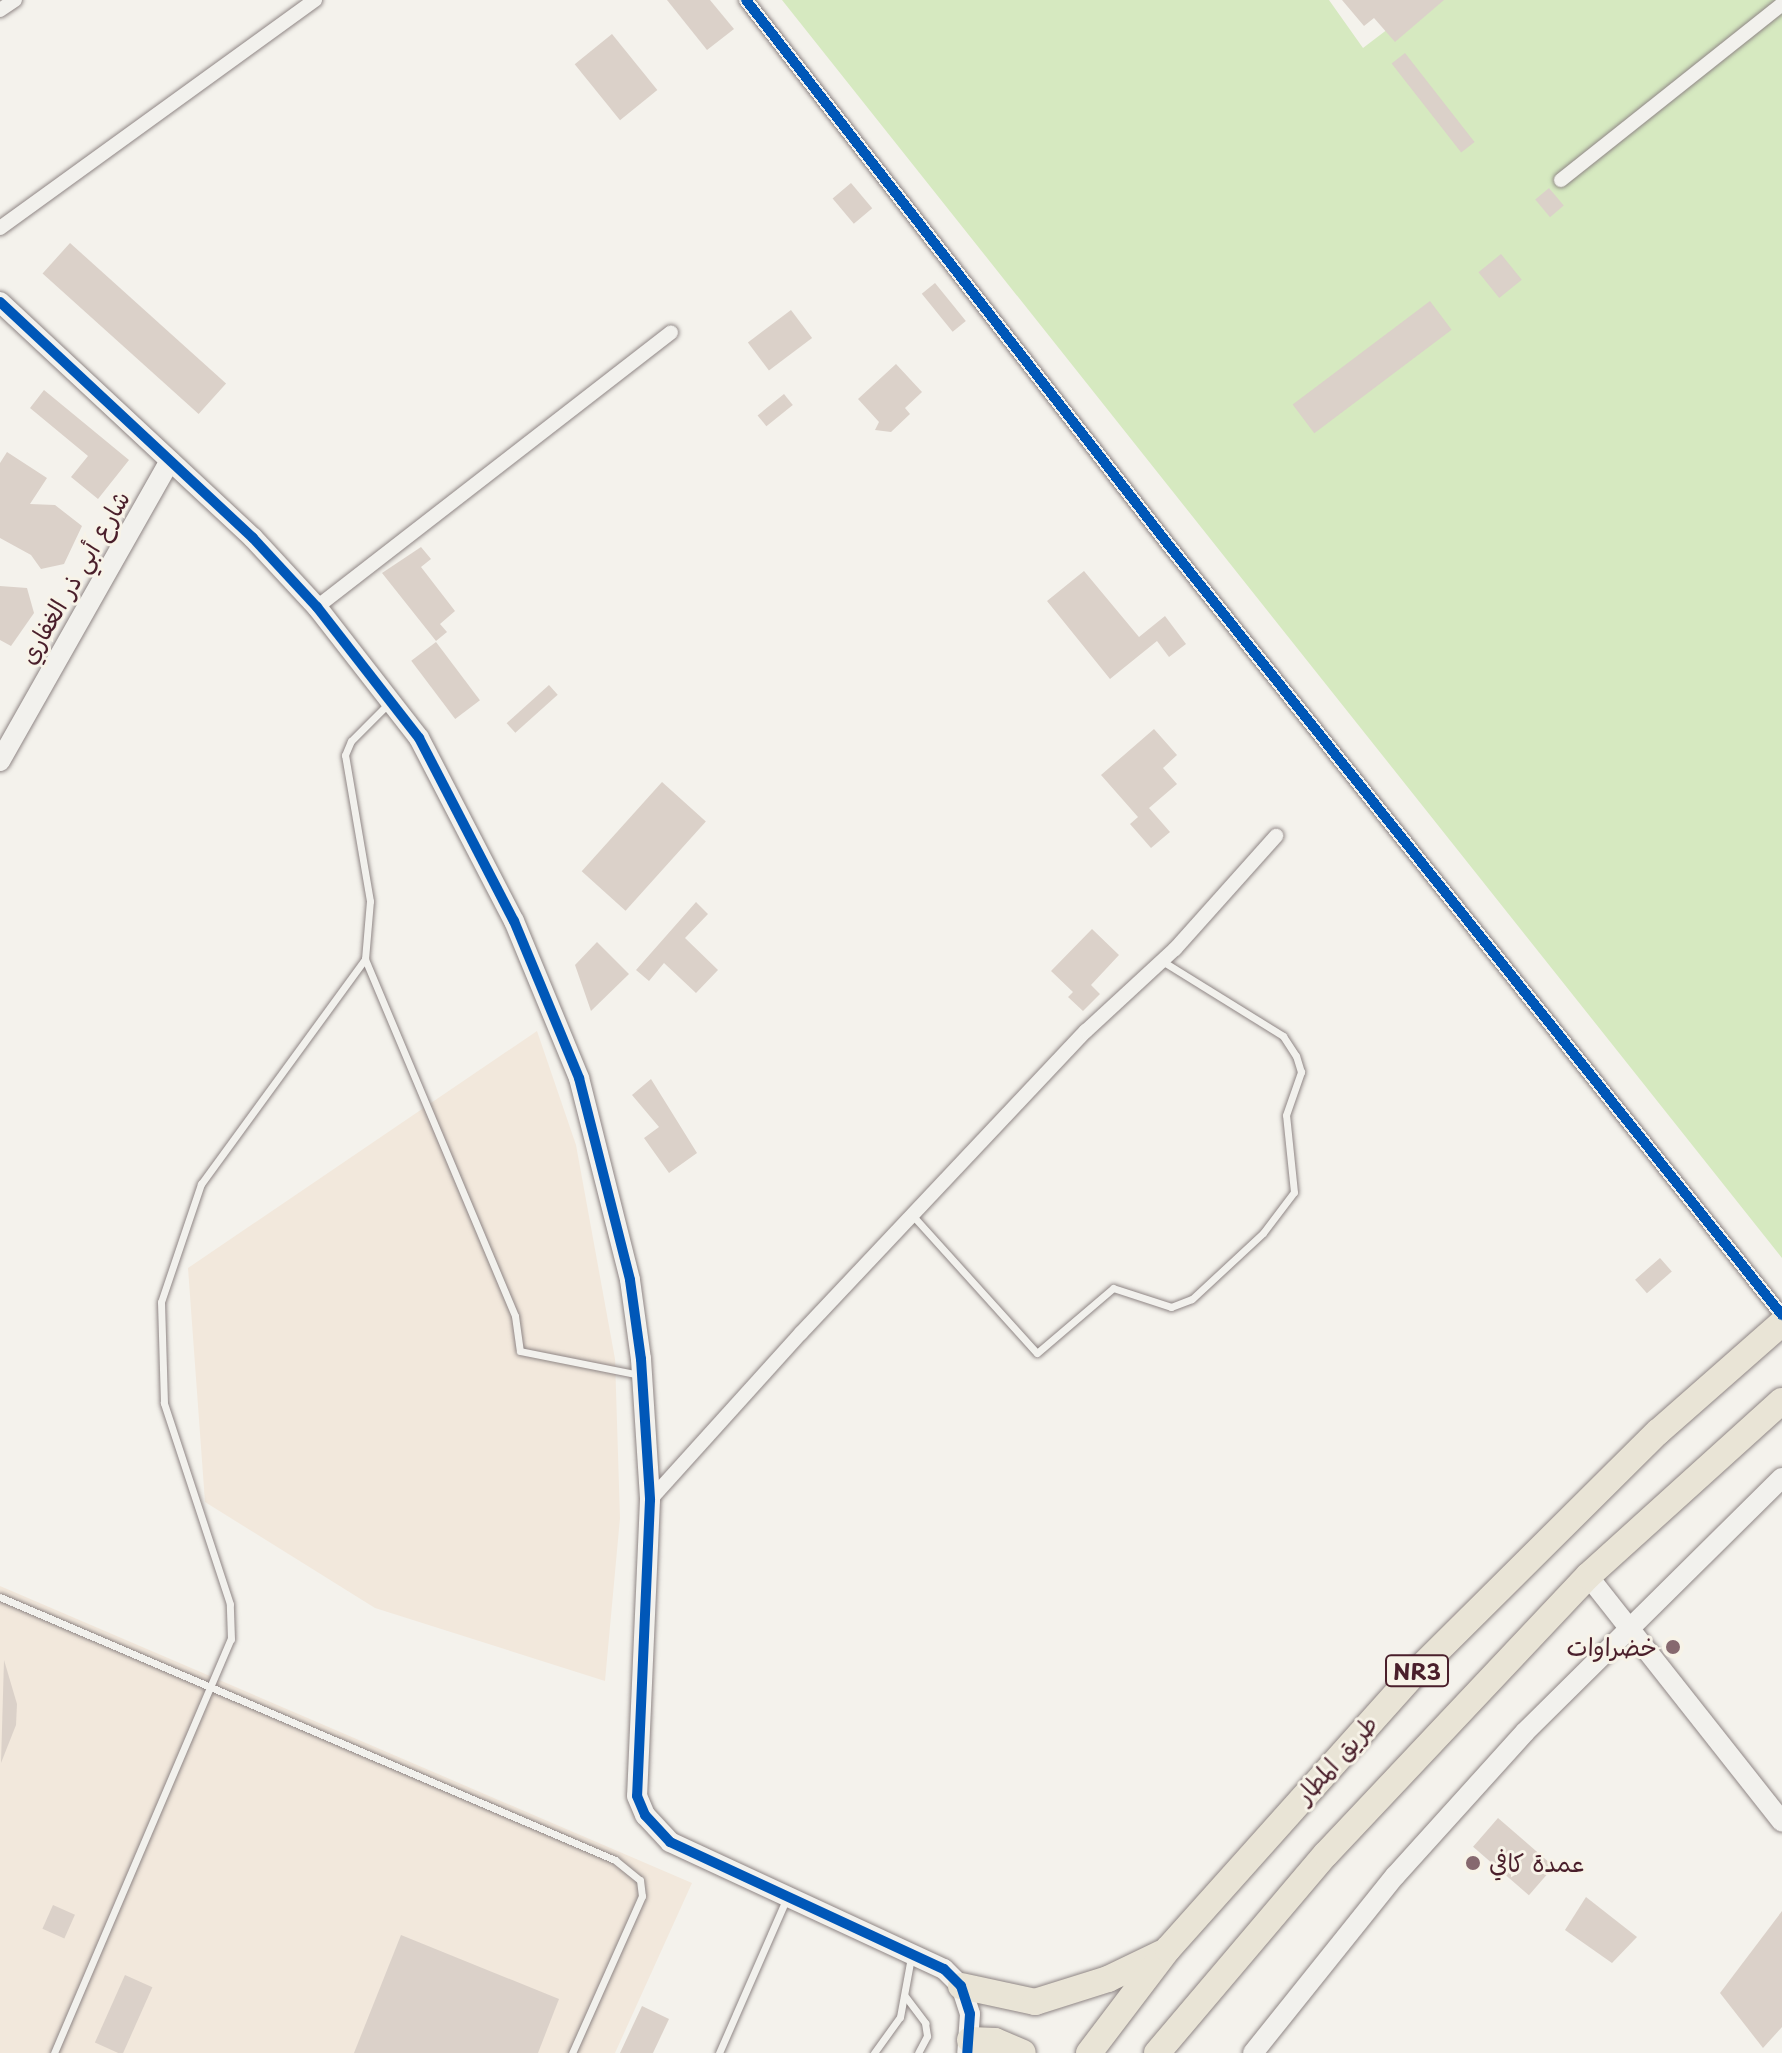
<!DOCTYPE html>
<meta charset="utf-8">
<style>
body{margin:0}
#map{position:relative;width:1782px;height:2053px;overflow:hidden;background:#f4f2ec;font-family:"Playpen Sans","Playpen Sans Arabic",sans-serif}
div>[style]{position:absolute}
.built>*{inset:0;background:#f2e8dc}
.green>*{inset:0;background:#d6e9c0}
.building>*{inset:0;background:#dbd1c9;transform-origin:0 0}
.roads{filter:drop-shadow(0 0 2px #8f8685) drop-shadow(0 0 2px #8f8685)}
.lane>*{height:7px;margin:-3.5px;padding:0 3.5px;transform-origin:3.5px;border-radius:3.5px;background:#f2f1ed}
.street>*{height:14px;margin:-7px;padding:0 7px;transform-origin:7px;border-radius:7px;background:#f2f1ed}
.secondary>*{height:20px;margin:-10px;padding:0 10px;transform-origin:10px;border-radius:10px;background:#f2f1ed}
.highway>*{height:26px;margin:-13px;padding:0 13px;transform-origin:13px;border-radius:13px;background:#e9e4d6}
.cycleway>*{height:10px;margin:-5px;padding:0 5px;transform-origin:5px;border-radius:5px;background:#0057b8}
.dots>*{width:22px;height:22px;translate:-50% -50%;box-sizing:border-box;border:4px solid #f7f3e8;border-radius:50%}
span{translate:-50% -50%;white-space:nowrap;text-align:center;line-height:1.15;-webkit-text-stroke:6px #f7f3e8;paint-order:stroke}
.shield-label span{padding:2px 6px;background:#f7f3e8;border:2px solid;border-radius:6px;-webkit-text-stroke-width:0}
.shield-label{font-size:22px;color:#4a1f2b;font-weight:700}
.street-label{font-size:24px;color:#4a1f2b}
.poi-label{font-size:24px;color:#4a1f2b}
.right{translate:-100% -50%;text-align:right}
.left{translate:0 -50%;text-align:left}
</style>
<div id="map">
<div class="built">
<div style="clip-path:polygon(537px 1031px,576px 1145px,615px 1359px,620px 1518px,605px 1681px,375px 1608px,205px 1502px,188px 1268px)"></div>
<div style="clip-path:polygon(0 1586px,692px 1883px,615px 2053px,0 2053px)"></div>
</div>
<div class="green">
<div style="clip-path:polygon(782px 0,1329px 0,1363px 48px,1426px 0,1782px 0,1782px 1258px)"></div>
</div>
<div class="building">
<div style="clip-path:polygon(667px 0,710px 0,734px 29px,707px 50px)"></div>
<div style="clip-path:polygon(1342px 0,1444px 0,1395px 42px,1374px 18px,1364px 26px)"></div>
<div style="left:612px;top:34px;width:72px;height:48px;rotate:51deg"></div>
<div style="left:1405px;top:53px;width:113px;height:17px;rotate:52deg"></div>
<div style="left:851px;top:183px;width:33px;height:24px;rotate:50deg"></div>
<div style="left:1549px;top:188px;width:23px;height:18px;rotate:50deg"></div>
<div style="left:70px;top:243px;width:210px;height:41px;rotate:42deg"></div>
<div style="left:1501px;top:254px;width:33px;height:29px;rotate:51deg"></div>
<div style="left:935px;top:283px;width:49px;height:17px;rotate:51deg"></div>
<div style="left:1430px;top:301px;width:36px;height:172px;rotate:53deg"></div>
<div style="left:791px;top:310px;width:35px;height:54px;rotate:53deg"></div>
<div style="clip-path:polygon(896px 364px,922px 392px,905px 408px,910px 414px,891px 432px,875px 430px,879px 422px,858px 399px)"></div>
<div style="clip-path:polygon(44px 390px,129px 460px,98px 499px,71px 477px,88px 456px,30px 408px)"></div>
<div style="left:784px;top:394px;width:14px;height:34px;rotate:51deg"></div>
<div style="clip-path:polygon(7px 452px,47px 478px,30px 504px,55px 505px,82px 526px,64px 564px,41px 569px,31px 555px,0 538px,0 463px)"></div>
<div style="clip-path:polygon(421px 547px,431px 559px,421px 567px,455px 611px,440px 624px,447px 632px,436px 641px,382px 573px)"></div>
<div style="clip-path:polygon(1084px 571px,1139px 637px,1165px 616px,1186px 644px,1169px 657px,1157px 641px,1110px 679px,1047px 601px)"></div>
<div style="clip-path:polygon(0 586px,27px 588px,34px 613px,11px 646px,0 640px)"></div>
<div style="left:436px;top:642px;width:73px;height:31px;rotate:53deg"></div>
<div style="left:549px;top:685px;width:13px;height:57px;rotate:48deg"></div>
<div style="clip-path:polygon(1154px 729px,1177px 755px,1163px 768px,1177px 784px,1149px 808px,1170px 832px,1151px 848px,1130px 824px,1138px 817px,1101px 775px)"></div>
<div style="left:662px;top:782px;width:59px;height:120px;rotate:42deg"></div>
<div style="clip-path:polygon(696px 902px,708px 914px,685px 938px,718px 970px,696px 993px,664px 963px,649px 981px,636px 970px)"></div>
<div style="clip-path:polygon(1092px 929px,1119px 955px,1091px 985px,1100px 994px,1083px 1011px,1068px 997px,1073px 992px,1051px 971px)"></div>
<div style="clip-path:polygon(597px 942px,629px 974px,591px 1011px,575px 965px)"></div>
<div style="clip-path:polygon(651px 1079px,697px 1153px,669px 1173px,644px 1138px,659px 1127px,632px 1095px)"></div>
<div style="left:1660px;top:1258px;width:18px;height:33px;rotate:49deg"></div>
<div style="clip-path:polygon(4px 1660px,17px 1704px,16px 1725px,1px 1763px)"></div>
<div style="left:1498px;top:1818px;width:74px;height:38px;rotate:41deg"></div>
<div style="clip-path:polygon(1586px 1897px,1637px 1937px,1612px 1963px,1565px 1930px)"></div>
<div style="left:53px;top:1905px;width:24px;height:26px;rotate:24deg"></div>
<div style="clip-path:polygon(1782px 1911px,1782px 2027px,1763px 2048px,1720px 1993px)"></div>
<div style="clip-path:polygon(401px 1935px,559px 1999px,538px 2053px,354px 2053px)"></div>
<div style="left:125px;top:1975px;width:30px;height:74px;rotate:24deg"></div>
<div style="clip-path:polygon(642px 2006px,669px 2019px,653px 2053px,620px 2053px)"></div>
</div>
<div class="roads">
<div class="lane">
<div style="left:365px;top:959px;width:387px;rotate:67.2deg"></div>
<div style="left:515px;top:1316px;width:35px;rotate:82deg"></div>
<div style="left:520px;top:1351px;width:122px;rotate:11.3deg"></div>
<div style="left:914px;top:1217px;width:183px;rotate:47.9deg"></div>
<div style="left:1037px;top:1353px;width:100px;rotate:-40.5deg"></div>
<div style="left:1113px;top:1288px;width:61px;rotate:18.1deg"></div>
<div style="left:1171px;top:1307px;width:22px;rotate:-21deg"></div>
<div style="left:1192px;top:1299px;width:97px;rotate:-42.9deg"></div>
<div style="left:1263px;top:1233px;width:51px;rotate:-52.9deg"></div>
<div style="left:1294px;top:1192px;width:77px;rotate:-95.9deg"></div>
<div style="left:1286px;top:1115px;width:46px;rotate:-70.8deg"></div>
<div style="left:1301px;top:1072px;width:17px;rotate:-107deg"></div>
<div style="left:1296px;top:1056px;width:24px;rotate:-123deg"></div>
<div style="left:1283px;top:1036px;width:142px;rotate:-148.2deg"></div>
<div style="left:0;top:1597px;width:669px;rotate:23.15deg"></div>
<div style="left:615px;top:1860px;width:32px;rotate:39deg"></div>
<div style="left:640px;top:1880px;width:16px;rotate:83deg"></div>
<div style="left:642px;top:1896px;width:172px;rotate:114deg"></div>
<div style="left:905px;top:1996px;width:34px;rotate:53deg"></div>
<div style="left:925px;top:2023px;width:13px;rotate:81deg"></div>
<div style="left:927px;top:2036px;width:19px;rotate:118deg"></div>
<div style="left:54px;top:2053px;width:450px;rotate:-66.9deg"></div>
<div style="left:231px;top:1639px;width:35px;rotate:-92deg"></div>
<div style="left:230px;top:1604px;width:212px;rotate:-108.2deg"></div>
<div style="left:164px;top:1403px;width:101px;rotate:-91.7deg"></div>
<div style="left:161px;top:1302px;width:125px;rotate:-71.3deg"></div>
<div style="left:201px;top:1184px;width:278px;rotate:-53.9deg"></div>
<div style="left:365px;top:959px;width:58px;rotate:-85.1deg"></div>
<div style="left:370px;top:901px;width:148px;rotate:-99.7deg"></div>
<div style="left:345px;top:755px;width:15px;rotate:-67deg"></div>
<div style="left:351px;top:741px;width:54px;rotate:-45deg"></div>
<div style="left:719px;top:2053px;width:170px;rotate:-66.4deg"></div>
<div style="left:874px;top:2053px;width:44px;rotate:-54.2deg"></div>
<div style="left:900px;top:2017px;width:61px;rotate:-79.6deg"></div>
</div>
<div class="street">
<div style="left:746px;top:0;width:687px;rotate:52.21deg"></div>
<div style="left:1167px;top:543px;width:987px;rotate:51.46deg"></div>
<div style="left:0;top:10px;width:18px;rotate:-34deg"></div>
<div style="left:1561px;top:180px;width:283px;rotate:-38.5deg"></div>
<div style="left:0;top:228px;width:389px;rotate:-35.9deg"></div>
<div style="left:317px;top:607px;width:448px;rotate:-37.8deg"></div>
<div style="left:650px;top:1500px;width:225px;rotate:-47.9deg"></div>
<div style="left:801px;top:1333px;width:415px;rotate:-46.7deg"></div>
<div style="left:1086px;top:1031px;width:121px;rotate:-42.7deg"></div>
<div style="left:1175px;top:949px;width:152px;rotate:-48.2deg"></div>
</div>
<div class="secondary">
<div style="left:0;top:302px;width:346px;rotate:43deg"></div>
<div style="left:253px;top:538px;width:94px;rotate:47.2deg"></div>
<div style="left:317px;top:607px;width:166px;rotate:52.1deg"></div>
<div style="left:419px;top:738px;width:206px;rotate:62.6deg"></div>
<div style="left:514px;top:921px;width:170px;rotate:67.5deg"></div>
<div style="left:579px;top:1078px;width:208px;rotate:75.8deg"></div>
<div style="left:630px;top:1280px;width:80px;rotate:82.1deg"></div>
<div style="left:641px;top:1359px;width:141px;rotate:86.3deg"></div>
<div style="left:650px;top:1500px;width:296px;rotate:92.5deg"></div>
<div style="left:637px;top:1796px;width:21px;rotate:67deg"></div>
<div style="left:645px;top:1815px;width:37px;rotate:47deg"></div>
<div style="left:670px;top:1842px;width:302px;rotate:24.9deg"></div>
<div style="left:944px;top:1969px;width:24px;rotate:45deg"></div>
<div style="left:961px;top:1986px;width:29px;rotate:72deg"></div>
<div style="left:970px;top:2014px;width:39px;rotate:94deg"></div>
<div style="left:0;top:761px;width:345px;rotate:-60.5deg"></div>
<div style="left:1588px;top:1576px;width:313px;rotate:51.7deg"></div>
<div style="left:1253px;top:2053px;width:227px;rotate:-51.3deg"></div>
<div style="left:1395px;top:1876px;width:194px;rotate:-47.9deg"></div>
<div style="left:1525px;top:1732px;width:361px;rotate:-44.7deg"></div>
</div>
<div class="highway">
<div style="left:961px;top:1986px;width:76px;rotate:12.2deg"></div>
<div style="left:1035px;top:2002px;width:77px;rotate:-17.5deg"></div>
<div style="left:1108px;top:1979px;width:60px;rotate:-25.7deg"></div>
<div style="left:970px;top:2040px;width:25px;rotate:2deg"></div>
<div style="left:995px;top:2041px;width:30px;rotate:23deg"></div>
<div style="left:1089px;top:2053px;width:131px;rotate:-52.8deg"></div>
<div style="left:1168px;top:1949px;width:365px;rotate:-48.2deg"></div>
<div style="left:1411px;top:1677px;width:348px;rotate:-44.8deg"></div>
<div style="left:1658px;top:1432px;width:165px;rotate:-41.3deg"></div>
<div style="left:1157px;top:2053px;width:261px;rotate:-49.7deg"></div>
<div style="left:1326px;top:1854px;width:382px;rotate:-46.7deg"></div>
<div style="left:1588px;top:1576px;width:261px;rotate:-42.1deg"></div>
</div>
</div>
<div class="cycleway">
<div style="left:746px;top:0;width:687px;rotate:52.21deg"></div>
<div style="left:1167px;top:543px;width:987px;rotate:51.46deg"></div>
<div style="left:0;top:302px;width:346px;rotate:43deg"></div>
<div style="left:253px;top:538px;width:94px;rotate:47.2deg"></div>
<div style="left:317px;top:607px;width:166px;rotate:52.1deg"></div>
<div style="left:419px;top:738px;width:206px;rotate:62.6deg"></div>
<div style="left:514px;top:921px;width:170px;rotate:67.5deg"></div>
<div style="left:579px;top:1078px;width:208px;rotate:75.8deg"></div>
<div style="left:630px;top:1280px;width:80px;rotate:82.1deg"></div>
<div style="left:641px;top:1359px;width:141px;rotate:86.3deg"></div>
<div style="left:650px;top:1500px;width:296px;rotate:92.5deg"></div>
<div style="left:637px;top:1796px;width:21px;rotate:67deg"></div>
<div style="left:645px;top:1815px;width:37px;rotate:47deg"></div>
<div style="left:670px;top:1842px;width:302px;rotate:24.9deg"></div>
<div style="left:944px;top:1969px;width:24px;rotate:45deg"></div>
<div style="left:961px;top:1986px;width:29px;rotate:72deg"></div>
<div style="left:970px;top:2014px;width:39px;rotate:94deg"></div>
</div>
<div class="dots">
<div style="left:1673px;top:1647px;background:#86696f"></div>
<div style="left:1473px;top:1863px;background:#86696f"></div>
</div>
<div class="shield-label">
<span style="left:1417px;top:1671px">NR3</span>
</div>
<div class="street-label">
<span style="left:74px;top:577px;rotate:-60deg">شارع أبي ذر الغفاري</span>
<span style="left:1336px;top:1759px;rotate:-48deg">طريق المطار</span>
</div>
<div class="poi-label">
<span class="right" style="left:1657px;top:1647px">خضراوات</span>
<span class="left" style="left:1489px;top:1863px">عمدة كافي</span>
</div>
</div>
